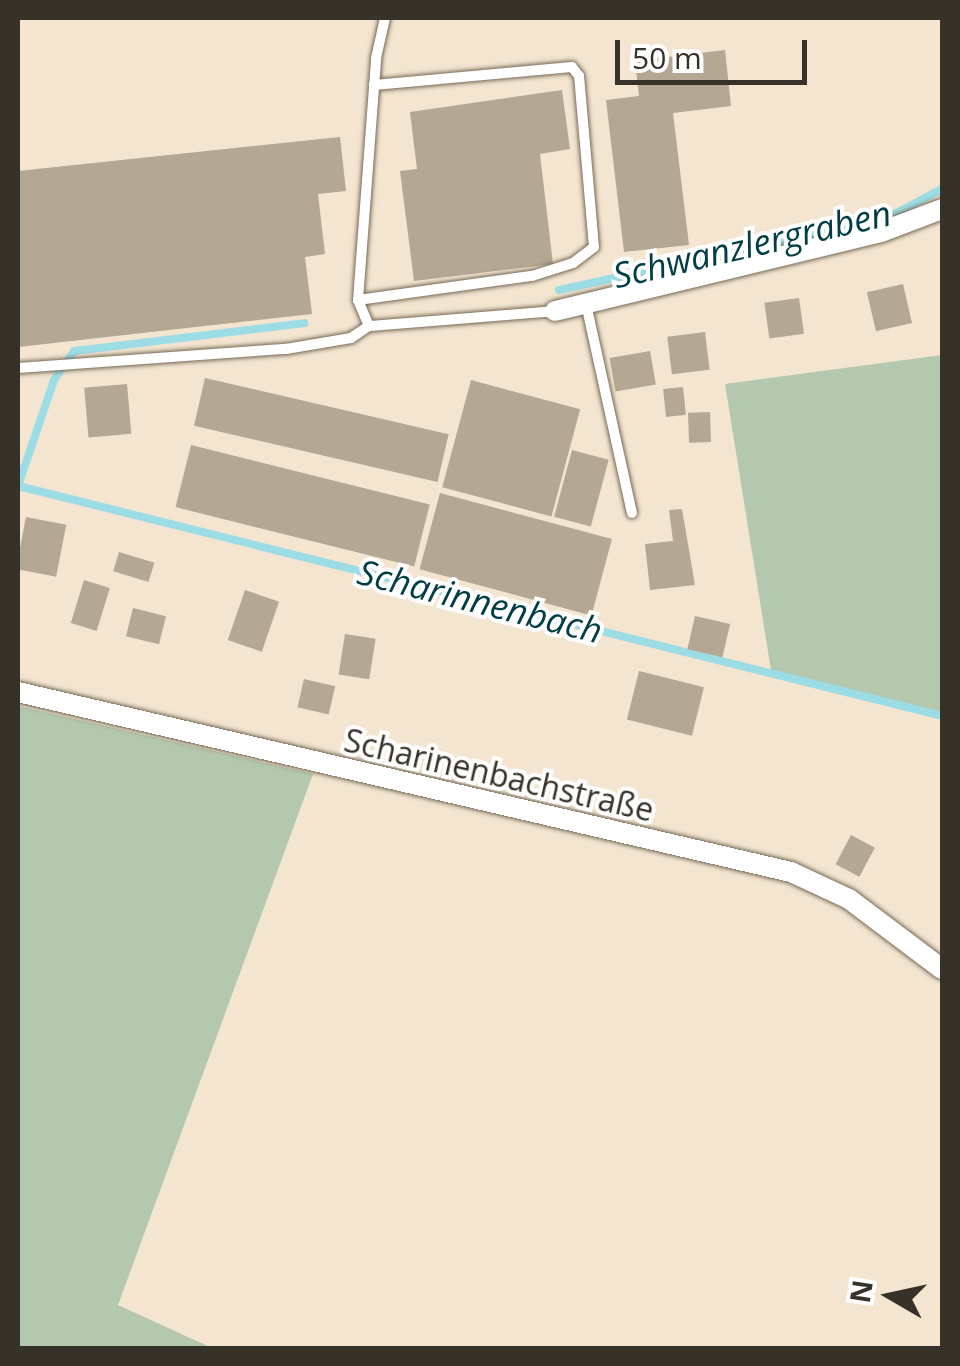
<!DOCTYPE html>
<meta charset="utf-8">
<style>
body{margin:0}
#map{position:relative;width:960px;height:1366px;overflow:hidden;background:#f3e5d0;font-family:"Open Sans",sans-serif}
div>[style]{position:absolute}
.green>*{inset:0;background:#b4c8af}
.stream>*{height:8px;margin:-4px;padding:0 4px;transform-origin:4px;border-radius:4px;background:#9cdde5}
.building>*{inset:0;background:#b4a793;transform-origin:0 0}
.roads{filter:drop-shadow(0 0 2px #756957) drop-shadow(0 0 2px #756957)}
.lane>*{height:10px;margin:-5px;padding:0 5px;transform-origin:5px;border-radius:5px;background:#fff}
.street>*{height:20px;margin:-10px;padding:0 10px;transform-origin:10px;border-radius:10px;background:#fff}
span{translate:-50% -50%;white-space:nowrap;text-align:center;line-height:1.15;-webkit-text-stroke:8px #fff;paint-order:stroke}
.street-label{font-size:32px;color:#363129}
.water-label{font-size:35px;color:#003e44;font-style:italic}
.frame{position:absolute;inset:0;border:20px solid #363129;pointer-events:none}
.north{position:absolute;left:840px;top:1246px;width:100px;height:100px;-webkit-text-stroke:8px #fff;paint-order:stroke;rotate:279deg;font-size:28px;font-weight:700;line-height:40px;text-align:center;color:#363129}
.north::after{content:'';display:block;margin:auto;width:35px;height:45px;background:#363129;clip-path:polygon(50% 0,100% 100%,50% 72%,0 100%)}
.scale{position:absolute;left:615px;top:40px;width:192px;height:45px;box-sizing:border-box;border:5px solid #363129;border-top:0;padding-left:12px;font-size:30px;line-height:35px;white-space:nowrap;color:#363129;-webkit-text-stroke:8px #fff;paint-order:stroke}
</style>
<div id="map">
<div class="green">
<div style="clip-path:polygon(942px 355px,942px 715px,771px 670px,725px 384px)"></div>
<div style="clip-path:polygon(18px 706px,313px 774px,118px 1305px,212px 1348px,18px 1348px)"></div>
</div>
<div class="stream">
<div style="left:559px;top:290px;width:334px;rotate:-12.3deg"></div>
<div style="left:885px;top:219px;width:64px;rotate:-27.8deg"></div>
<div style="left:18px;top:486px;width:952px;rotate:13.98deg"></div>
<div style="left:18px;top:486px;width:112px;rotate:-71.2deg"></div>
<div style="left:54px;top:380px;width:35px;rotate:-55deg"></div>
<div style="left:74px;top:351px;width:232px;rotate:-6.9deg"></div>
</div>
<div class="building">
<div style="clip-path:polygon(725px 50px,731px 106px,673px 113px,689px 245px,624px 252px,606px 100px,639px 96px,635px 61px)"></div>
<div style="clip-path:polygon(562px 90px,570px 149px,540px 154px,553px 264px,414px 281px,400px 171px,417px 169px,410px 112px)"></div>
<div style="clip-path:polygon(340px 137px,346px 191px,318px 194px,325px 254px,305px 257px,312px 314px,18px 347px,18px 171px)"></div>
<div style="left:903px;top:284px;width:40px;height:37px;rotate:77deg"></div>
<div style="left:799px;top:298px;width:36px;height:35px;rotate:82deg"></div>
<div style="left:705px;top:332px;width:38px;height:38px;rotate:83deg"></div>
<div style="left:650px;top:351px;width:34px;height:41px;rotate:80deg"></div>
<div style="left:205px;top:378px;width:250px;height:49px;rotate:13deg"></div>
<div style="left:471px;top:380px;width:113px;height:111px;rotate:15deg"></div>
<div style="left:127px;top:384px;width:50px;height:43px;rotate:85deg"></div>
<div style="left:683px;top:387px;width:28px;height:20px;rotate:84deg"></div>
<div style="left:710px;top:412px;width:30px;height:22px;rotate:88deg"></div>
<div style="left:191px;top:445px;width:246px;height:64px;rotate:14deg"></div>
<div style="left:572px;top:450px;width:38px;height:69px;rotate:15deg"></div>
<div style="left:440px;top:493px;width:178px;height:79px;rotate:15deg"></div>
<div style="clip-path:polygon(682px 509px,695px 585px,650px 590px,645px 544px,673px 541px,669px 510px)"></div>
<div style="left:26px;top:517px;width:41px;height:53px;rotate:11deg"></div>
<div style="left:119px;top:552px;width:37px;height:20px;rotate:17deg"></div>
<div style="left:84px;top:580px;width:27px;height:45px;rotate:17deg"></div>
<div style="left:245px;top:590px;width:36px;height:53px;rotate:19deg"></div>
<div style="left:133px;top:608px;width:34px;height:29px;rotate:14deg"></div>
<div style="left:695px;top:616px;width:36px;height:34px;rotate:13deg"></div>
<div style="left:345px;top:634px;width:31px;height:41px;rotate:9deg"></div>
<div style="left:639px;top:671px;width:67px;height:50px;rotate:14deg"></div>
<div style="left:304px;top:679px;width:32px;height:29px;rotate:13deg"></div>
<div style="left:851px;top:835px;width:27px;height:33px;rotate:28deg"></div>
</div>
<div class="roads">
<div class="lane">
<div style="left:358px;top:300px;width:176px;rotate:-7.9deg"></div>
<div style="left:532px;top:276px;width:43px;rotate:-17.6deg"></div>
<div style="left:573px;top:263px;width:26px;rotate:-37deg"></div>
<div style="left:594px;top:247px;width:172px;rotate:-95deg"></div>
<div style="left:579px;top:76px;width:11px;rotate:-128deg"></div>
<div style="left:572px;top:67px;width:199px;rotate:174.8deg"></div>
<div style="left:586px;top:304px;width:214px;rotate:77.6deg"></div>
<div style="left:369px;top:326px;width:28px;rotate:-113deg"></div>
<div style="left:358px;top:300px;width:243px;rotate:-85.7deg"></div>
<div style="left:376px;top:58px;width:41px;rotate:-77.3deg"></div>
<div style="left:18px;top:368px;width:269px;rotate:-4.1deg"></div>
<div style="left:286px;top:349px;width:66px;rotate:-9.6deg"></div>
<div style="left:351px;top:338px;width:22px;rotate:-34deg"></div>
<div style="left:369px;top:326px;width:186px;rotate:-4.6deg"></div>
</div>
<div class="street">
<div style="left:555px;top:311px;width:335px;rotate:-13.6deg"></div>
<div style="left:881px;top:232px;width:65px;rotate:-20.7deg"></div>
<div style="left:18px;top:692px;width:794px;rotate:13.11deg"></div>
<div style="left:791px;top:872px;width:64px;rotate:25deg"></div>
<div style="left:849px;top:899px;width:116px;rotate:37deg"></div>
</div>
</div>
<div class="street-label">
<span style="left:499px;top:775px;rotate:13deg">Scharinenbachstraße</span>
</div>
<div class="water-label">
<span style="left:752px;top:244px;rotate:-13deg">Schwanzlergraben</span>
<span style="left:480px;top:601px;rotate:14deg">Scharinnenbach</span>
</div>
<div class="frame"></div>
<div class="north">N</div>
<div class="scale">50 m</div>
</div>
